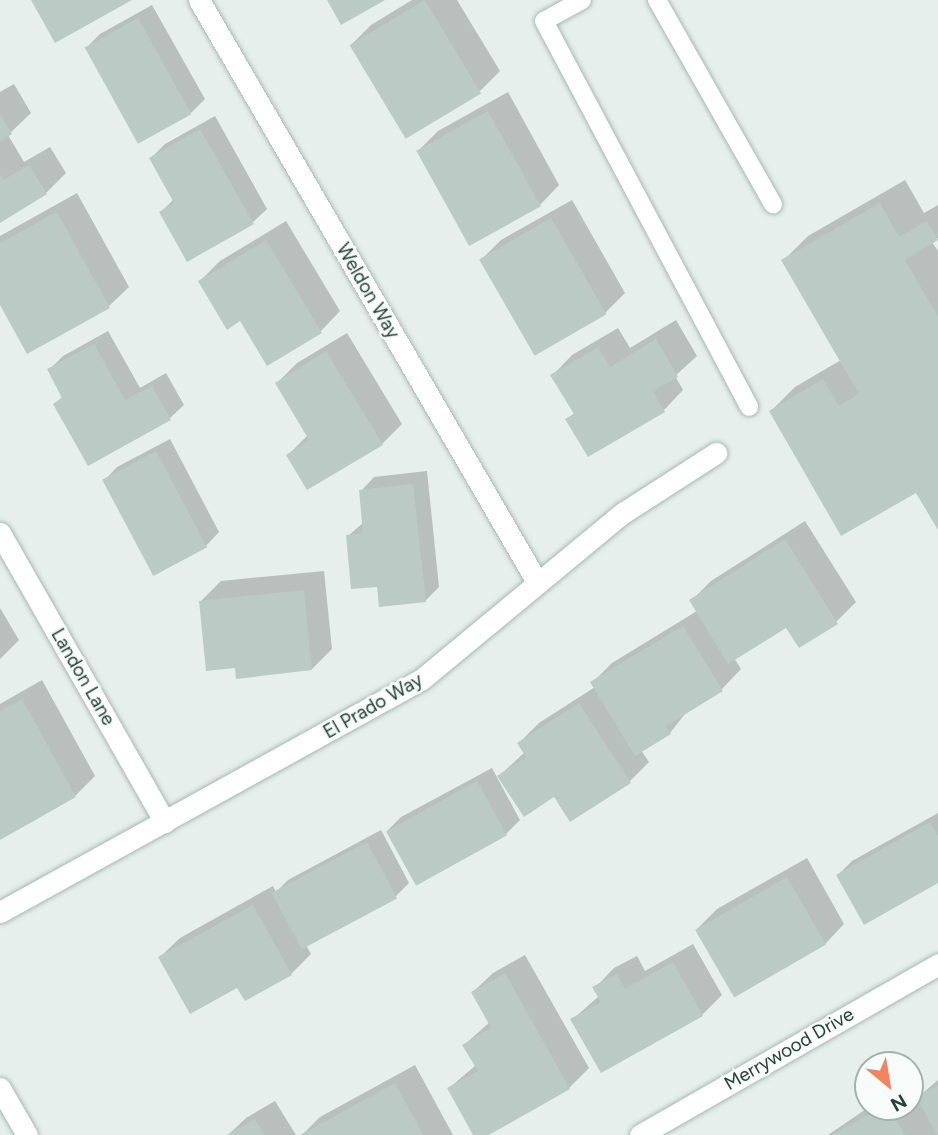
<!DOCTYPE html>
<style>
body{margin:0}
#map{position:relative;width:938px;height:1135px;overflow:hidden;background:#e6efeb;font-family:Figtree,sans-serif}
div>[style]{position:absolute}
.shadow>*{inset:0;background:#0003}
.building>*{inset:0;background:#bbcac4;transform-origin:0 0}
.roads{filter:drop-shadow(0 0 2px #a8b8b2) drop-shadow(0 0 2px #a8b8b2)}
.lane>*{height:18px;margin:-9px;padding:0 9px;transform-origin:9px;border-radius:9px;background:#fff}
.street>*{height:21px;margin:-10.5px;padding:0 10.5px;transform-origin:10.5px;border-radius:10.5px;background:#fff}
span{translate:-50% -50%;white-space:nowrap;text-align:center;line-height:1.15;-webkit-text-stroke:5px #f7fbf9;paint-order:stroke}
.street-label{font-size:19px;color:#24423a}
.north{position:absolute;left:854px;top:1051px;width:70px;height:70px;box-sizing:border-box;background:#f7fbf9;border:2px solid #a3b1ad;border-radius:50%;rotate:150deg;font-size:19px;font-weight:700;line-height:28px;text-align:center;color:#24423a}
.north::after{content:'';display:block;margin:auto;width:24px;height:32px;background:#f4845f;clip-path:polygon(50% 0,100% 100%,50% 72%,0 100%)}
</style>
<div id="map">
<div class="shadow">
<div style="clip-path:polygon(412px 0,457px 0,500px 71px,480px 91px,406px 136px,351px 45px,371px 25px)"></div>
<div style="clip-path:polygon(152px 5px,205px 99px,191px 113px,86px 48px,100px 34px)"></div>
<div style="clip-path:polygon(14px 84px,31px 113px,8px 135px,24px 162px,50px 147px,66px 173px,46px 193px,0 220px,0 92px)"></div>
<div style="clip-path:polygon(508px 92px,559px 185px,540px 205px,418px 151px,438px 131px)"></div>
<div style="clip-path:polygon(215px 116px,267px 209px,253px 222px,161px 212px,174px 199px,151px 158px,165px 144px)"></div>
<div style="clip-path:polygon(905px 180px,924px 213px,938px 205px,938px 238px,932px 242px,938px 251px,938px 526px,917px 490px,771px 411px,795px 387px,841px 360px,783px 261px,808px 236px)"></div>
<div style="clip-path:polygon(77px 193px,129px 287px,109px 306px,0 302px,0 236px)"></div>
<div style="clip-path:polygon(572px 200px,625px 293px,605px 313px,481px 260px,501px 240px)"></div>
<div style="clip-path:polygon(286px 221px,340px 311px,321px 331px,240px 319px,200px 281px,220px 261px)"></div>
<div style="clip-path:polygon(676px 320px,697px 356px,675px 376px,683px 390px,664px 410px,568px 419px,575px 412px,553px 375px,572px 355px,618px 328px,630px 348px)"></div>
<div style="clip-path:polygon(108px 331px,140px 388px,166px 373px,184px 405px,170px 418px,55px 404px,63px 396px,49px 370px,63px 356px)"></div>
<div style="clip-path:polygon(347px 333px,402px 424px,382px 444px,288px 455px,308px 435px,277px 383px,297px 363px)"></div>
<div style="clip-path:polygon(170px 439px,219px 532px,206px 546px,104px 481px,117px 467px)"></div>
<div style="clip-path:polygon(427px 471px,439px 587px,425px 601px,379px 585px,348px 536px,364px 522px,361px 491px,374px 477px)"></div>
<div style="clip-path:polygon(805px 521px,856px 602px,836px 622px,787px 626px,734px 658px,741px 669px,722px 689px,688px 710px,670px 733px,641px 750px,649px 762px,629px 782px,554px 794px,499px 776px,525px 752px,519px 743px,539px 723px,595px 687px,592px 683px,612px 663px,697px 611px,691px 601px,711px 581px)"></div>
<div style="clip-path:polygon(324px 571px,332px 649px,312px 669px,237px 666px,201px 601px,221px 581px)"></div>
<div style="clip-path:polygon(0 608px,19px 640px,0 659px)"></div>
<div style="clip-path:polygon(42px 680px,95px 776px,75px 796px,0 838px,0 704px)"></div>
<div style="clip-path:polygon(492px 768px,520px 820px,506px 834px,387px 831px,401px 817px)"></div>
<div style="clip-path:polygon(938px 813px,938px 881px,838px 875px,852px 861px)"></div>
<div style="clip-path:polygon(381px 830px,409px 883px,396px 896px,306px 945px,311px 954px,291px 974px,238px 985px,160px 957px,180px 938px,273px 886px,276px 892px,288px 880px)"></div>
<div style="clip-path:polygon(807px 858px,844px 924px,825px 944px,697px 929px,717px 909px)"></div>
<div style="clip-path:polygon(693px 944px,722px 995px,702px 1015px,573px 1019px,599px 996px,595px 988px,614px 968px,637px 956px,645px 971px)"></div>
<div style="clip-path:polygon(525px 955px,589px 1068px,569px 1088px,486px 1135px,475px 1135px,449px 1088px,476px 1065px,464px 1045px,490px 1022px,473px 992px,493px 973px)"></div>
<div style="clip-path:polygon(415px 1065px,453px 1135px,302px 1135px,320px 1117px)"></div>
<div style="clip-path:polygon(938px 1080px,938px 1135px,828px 1135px,869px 1107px,910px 1107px,910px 1089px,916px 1099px)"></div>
<div style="clip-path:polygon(275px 1101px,296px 1135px,228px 1135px,246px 1118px)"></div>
</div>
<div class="building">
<div style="clip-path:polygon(31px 0,132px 0,55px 43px)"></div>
<div style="clip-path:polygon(327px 0,385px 0,341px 25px)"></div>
<div style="left:425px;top:0;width:109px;height:88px;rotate:59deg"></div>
<div style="left:138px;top:18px;width:110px;height:61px;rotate:61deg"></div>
<div style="left:488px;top:111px;width:109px;height:82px;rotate:61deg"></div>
<div style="clip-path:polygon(0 114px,12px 134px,0 141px)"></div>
<div style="clip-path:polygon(200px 129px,254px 224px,187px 262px,159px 212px,174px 203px,149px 158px)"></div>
<div style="clip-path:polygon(29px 165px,47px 194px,0 223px,0 174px,3px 180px)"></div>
<div style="clip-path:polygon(880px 203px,899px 237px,927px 221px,938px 240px,905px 260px,938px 317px,938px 530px,916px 493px,841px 536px,769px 411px,823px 379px,839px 406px,859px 394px,781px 260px)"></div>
<div style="clip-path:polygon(57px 212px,110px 308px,27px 354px,0 305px,0 243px)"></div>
<div style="left:551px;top:218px;width:111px;height:83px;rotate:60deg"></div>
<div style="clip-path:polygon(266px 240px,322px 333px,267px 366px,240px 321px,227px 330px,198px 281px)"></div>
<div style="clip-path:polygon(656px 339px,678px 377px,653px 391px,665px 412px,588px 457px,565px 419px,574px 414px,550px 375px,598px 347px,610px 367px)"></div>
<div style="clip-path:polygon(94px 344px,125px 400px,152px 386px,171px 420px,88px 466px,53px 404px,62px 398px,47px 369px)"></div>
<div style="clip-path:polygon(326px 351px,383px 445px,307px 490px,286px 455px,309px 440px,275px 383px)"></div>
<div style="left:156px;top:451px;width:109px;height:61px;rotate:62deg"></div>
<div style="clip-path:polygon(413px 484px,426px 602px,379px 607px,377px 587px,351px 589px,346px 535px,363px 533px,359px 490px)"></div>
<div style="clip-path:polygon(785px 539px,838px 624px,799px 648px,786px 628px,728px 664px,689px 600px)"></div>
<div style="clip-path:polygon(304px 590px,312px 670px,236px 679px,235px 668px,206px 671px,199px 601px)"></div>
<div style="clip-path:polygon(683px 626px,723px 691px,666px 726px,671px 734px,635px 756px,590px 682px)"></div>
<div style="clip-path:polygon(22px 699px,76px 797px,0 840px,0 711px)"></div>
<div style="clip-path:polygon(579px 703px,631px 783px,570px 822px,554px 797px,524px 817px,497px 776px,526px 757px,517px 743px)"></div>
<div style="left:477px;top:781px;width:62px;height:104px;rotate:61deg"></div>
<div style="clip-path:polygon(930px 822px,938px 836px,938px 883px,864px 925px,836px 875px)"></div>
<div style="left:367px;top:842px;width:64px;height:108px;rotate:62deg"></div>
<div style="left:787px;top:877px;width:78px;height:106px;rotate:60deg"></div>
<div style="clip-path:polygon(253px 905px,292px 975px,245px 1001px,237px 988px,190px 1014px,158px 957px)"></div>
<div style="clip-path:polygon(673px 962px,703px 1016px,601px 1073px,570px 1019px,601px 1002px,592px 987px,617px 974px,625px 989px)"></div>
<div style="clip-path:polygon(505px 973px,570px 1089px,489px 1135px,473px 1135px,447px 1088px,478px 1071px,462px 1045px,491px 1028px,471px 992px)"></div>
<div style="clip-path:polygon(395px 1083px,423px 1135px,300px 1135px)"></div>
<div style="clip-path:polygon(938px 1085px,938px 1135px,937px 1135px,916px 1097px)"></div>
<div style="clip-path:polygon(881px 1107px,889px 1107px,905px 1135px,832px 1135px)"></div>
<div style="clip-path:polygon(255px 1119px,264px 1135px,227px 1135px)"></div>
</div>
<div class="roads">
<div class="lane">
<div style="left:582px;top:0;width:43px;rotate:151.1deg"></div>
<div style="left:544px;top:21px;width:437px;rotate:62deg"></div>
<div style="left:657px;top:0;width:235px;rotate:60.4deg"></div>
</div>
<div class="street">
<div style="left:199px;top:0;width:673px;rotate:59.85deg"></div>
<div style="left:0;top:533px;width:333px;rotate:60.3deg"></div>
<div style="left:0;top:912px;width:482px;rotate:-28.9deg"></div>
<div style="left:422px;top:679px;width:261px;rotate:-39.6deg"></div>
<div style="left:623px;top:513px;width:111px;rotate:-32.8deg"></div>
<div style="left:0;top:1088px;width:54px;rotate:60.1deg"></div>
<div style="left:640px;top:1135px;width:344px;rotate:-29.8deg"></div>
</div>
</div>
<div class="street-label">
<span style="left:368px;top:291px;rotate:60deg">Weldon Way</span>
<span style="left:83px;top:677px;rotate:60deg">Landon Lane</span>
<span style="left:373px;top:706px;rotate:-30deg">El Prado Way</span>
<span style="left:789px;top:1049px;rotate:-30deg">Merrywood Drive</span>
</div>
<div class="north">N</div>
</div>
